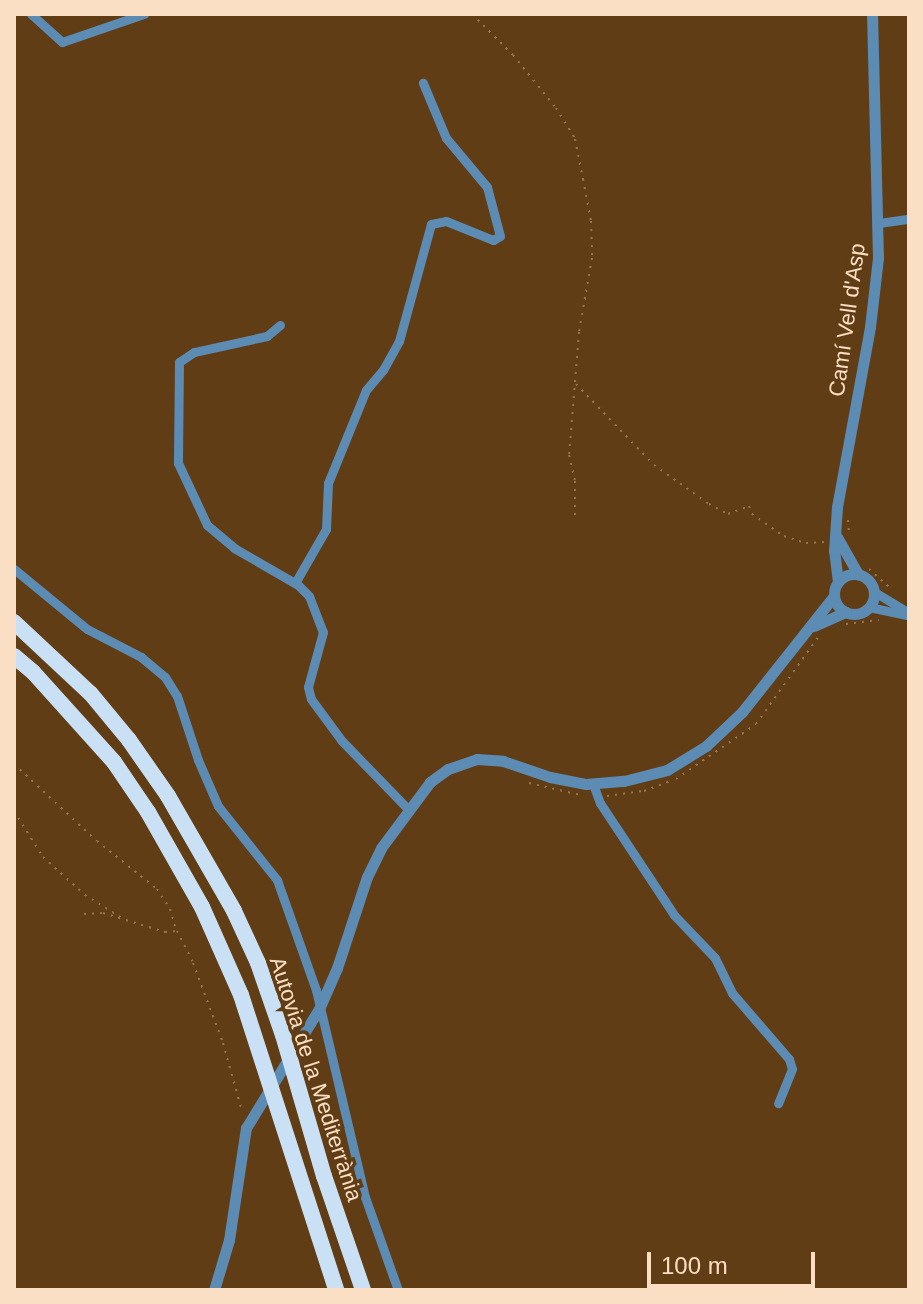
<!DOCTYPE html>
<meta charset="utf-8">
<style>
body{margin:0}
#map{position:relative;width:923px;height:1304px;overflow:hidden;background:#613d15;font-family:Helvetica,sans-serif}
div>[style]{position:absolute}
.path>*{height:2px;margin-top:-1px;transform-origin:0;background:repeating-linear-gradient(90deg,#967652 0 2px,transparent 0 8px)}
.minor>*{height:9px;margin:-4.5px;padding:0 4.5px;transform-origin:4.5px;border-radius:4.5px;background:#5c8bb4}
.tertiary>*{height:11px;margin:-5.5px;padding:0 5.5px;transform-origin:5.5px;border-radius:5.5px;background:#5c8bb4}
.tertiary>.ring{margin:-5.5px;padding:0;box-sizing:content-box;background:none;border:11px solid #5c8bb4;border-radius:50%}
.motorway>*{height:16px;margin:-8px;padding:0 8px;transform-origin:8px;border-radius:8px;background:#cae0f4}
span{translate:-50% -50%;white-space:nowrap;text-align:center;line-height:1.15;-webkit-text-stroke:7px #613d15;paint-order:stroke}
.street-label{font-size:22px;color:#fadfc5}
.frame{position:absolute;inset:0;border:16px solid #fadfc5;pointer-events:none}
.scale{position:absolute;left:647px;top:1252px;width:168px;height:36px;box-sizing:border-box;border:4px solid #fadfc5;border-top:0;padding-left:10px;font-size:24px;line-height:28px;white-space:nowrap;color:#fadfc5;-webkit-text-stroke:6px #613d15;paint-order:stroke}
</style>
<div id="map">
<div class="path">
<div style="left:472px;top:14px;width:58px;rotate:45deg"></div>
<div style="left:513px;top:55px;width:68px;rotate:50.9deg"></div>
<div style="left:556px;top:108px;width:36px;rotate:58deg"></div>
<div style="left:575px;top:139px;width:41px;rotate:78.7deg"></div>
<div style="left:583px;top:179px;width:43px;rotate:79.2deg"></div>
<div style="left:591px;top:221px;width:37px;rotate:88deg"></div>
<div style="left:592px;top:258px;width:75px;rotate:100deg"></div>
<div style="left:579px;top:332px;width:123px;rotate:94.6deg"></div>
<div style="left:569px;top:455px;width:27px;rotate:77deg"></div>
<div style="left:575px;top:481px;width:37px;rotate:90deg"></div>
<div style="left:576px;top:384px;width:112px;rotate:46.1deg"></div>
<div style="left:654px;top:465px;width:67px;rotate:35.3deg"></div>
<div style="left:709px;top:504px;width:21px;rotate:28deg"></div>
<div style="left:728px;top:514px;width:22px;rotate:-21deg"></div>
<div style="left:749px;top:506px;width:9px;rotate:69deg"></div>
<div style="left:752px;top:514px;width:39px;rotate:35deg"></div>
<div style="left:784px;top:536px;width:23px;rotate:18deg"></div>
<div style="left:806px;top:543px;width:19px;rotate:-3deg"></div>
<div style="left:848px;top:520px;width:13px;rotate:86deg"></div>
<div style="left:869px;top:569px;width:30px;rotate:42deg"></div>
<div style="left:846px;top:624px;width:33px;rotate:-7deg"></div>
<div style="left:14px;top:764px;width:113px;rotate:42.9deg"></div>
<div style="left:97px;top:841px;width:77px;rotate:38.7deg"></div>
<div style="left:157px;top:889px;width:24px;rotate:57deg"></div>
<div style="left:170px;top:909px;width:22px;rotate:74deg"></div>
<div style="left:676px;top:779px;width:97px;rotate:-34.5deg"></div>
<div style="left:756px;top:724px;width:108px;rotate:-54.4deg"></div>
<div style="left:529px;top:783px;width:53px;rotate:13deg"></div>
<div style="left:607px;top:796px;width:37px;rotate:-8deg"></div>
<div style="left:644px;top:791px;width:28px;rotate:-21deg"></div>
<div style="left:14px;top:811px;width:54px;rotate:57.8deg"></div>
<div style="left:43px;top:857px;width:57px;rotate:42.1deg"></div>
<div style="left:85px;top:895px;width:44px;rotate:31.9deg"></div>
<div style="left:84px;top:914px;width:19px;rotate:-3deg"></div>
<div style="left:103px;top:913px;width:65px;rotate:17deg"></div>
<div style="left:165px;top:932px;width:12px;rotate:-5deg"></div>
<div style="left:177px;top:931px;width:36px;rotate:63deg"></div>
<div style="left:193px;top:963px;width:85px;rotate:69.4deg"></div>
<div style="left:223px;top:1043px;width:71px;rotate:74.4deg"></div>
</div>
<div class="minor">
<div style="left:31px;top:14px;width:42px;rotate:42.1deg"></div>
<div style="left:62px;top:42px;width:87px;rotate:-18.9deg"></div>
<div style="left:879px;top:223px;width:30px;rotate:-8deg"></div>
<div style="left:280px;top:325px;width:17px;rotate:140deg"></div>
<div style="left:267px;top:336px;width:75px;rotate:167.6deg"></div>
<div style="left:194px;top:352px;width:18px;rotate:146deg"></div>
<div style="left:179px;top:362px;width:101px;rotate:90.6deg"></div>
<div style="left:178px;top:463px;width:68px;rotate:64.9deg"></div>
<div style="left:207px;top:525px;width:35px;rotate:40deg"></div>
<div style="left:234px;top:548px;width:74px;rotate:30deg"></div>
<div style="left:298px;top:585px;width:16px;rotate:45deg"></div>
<div style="left:309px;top:596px;width:39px;rotate:69deg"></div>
<div style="left:323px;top:632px;width:57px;rotate:105.3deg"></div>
<div style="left:308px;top:687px;width:12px;rotate:76deg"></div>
<div style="left:311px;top:699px;width:52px;rotate:53.6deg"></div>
<div style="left:342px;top:741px;width:95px;rotate:45.9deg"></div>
<div style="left:14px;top:569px;width:94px;rotate:39.4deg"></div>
<div style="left:87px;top:629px;width:61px;rotate:27.4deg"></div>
<div style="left:141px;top:657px;width:31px;rotate:40deg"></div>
<div style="left:165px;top:677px;width:22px;rotate:58deg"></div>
<div style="left:177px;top:696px;width:67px;rotate:71.8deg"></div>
<div style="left:198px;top:760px;width:50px;rotate:66.5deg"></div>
<div style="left:218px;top:806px;width:95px;rotate:51.4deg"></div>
<div style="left:277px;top:880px;width:117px;rotate:70.5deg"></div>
<div style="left:316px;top:990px;width:213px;rotate:76.7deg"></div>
<div style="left:365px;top:1197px;width:99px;rotate:70.5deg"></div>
<div style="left:295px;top:583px;width:62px;rotate:-60.1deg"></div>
<div style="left:326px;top:529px;width:46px;rotate:-87.5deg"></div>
<div style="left:328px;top:483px;width:100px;rotate:-67.8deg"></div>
<div style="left:366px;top:390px;width:26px;rotate:-50deg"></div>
<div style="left:383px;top:370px;width:33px;rotate:-61deg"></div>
<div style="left:399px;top:341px;width:121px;rotate:-74.7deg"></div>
<div style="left:431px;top:224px;width:15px;rotate:-11deg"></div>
<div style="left:446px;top:221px;width:51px;rotate:22deg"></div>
<div style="left:493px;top:240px;width:8px;rotate:-30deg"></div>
<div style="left:500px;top:236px;width:51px;rotate:-104.9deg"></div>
<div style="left:487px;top:187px;width:64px;rotate:-129.9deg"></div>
<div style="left:446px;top:138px;width:60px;rotate:-112.7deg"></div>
<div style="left:873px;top:591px;width:42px;rotate:31.4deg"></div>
<div style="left:869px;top:607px;width:40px;rotate:12deg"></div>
<div style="left:593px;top:784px;width:20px;rotate:70deg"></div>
<div style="left:600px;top:803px;width:134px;rotate:56.5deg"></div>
<div style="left:674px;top:915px;width:59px;rotate:46.4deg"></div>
<div style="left:715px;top:958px;width:39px;rotate:64deg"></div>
<div style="left:732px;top:993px;width:87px;rotate:49.2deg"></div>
<div style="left:789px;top:1059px;width:10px;rotate:73deg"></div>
<div style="left:792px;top:1069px;width:37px;rotate:112deg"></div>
</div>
<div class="tertiary">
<div style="left:837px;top:537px;width:43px;rotate:60.4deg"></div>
<div class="ring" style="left:834px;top:574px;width:29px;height:29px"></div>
<div style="left:838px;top:582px;width:31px;rotate:-97deg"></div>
<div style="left:834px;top:551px;width:44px;rotate:-86.1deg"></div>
<div style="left:837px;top:507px;width:183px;rotate:-79.6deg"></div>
<div style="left:870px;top:327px;width:69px;rotate:-83.4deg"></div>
<div style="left:878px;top:258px;width:244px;rotate:-91.4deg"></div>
<div style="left:814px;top:626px;width:35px;rotate:-24deg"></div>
<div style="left:214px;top:1290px;width:52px;rotate:-73.3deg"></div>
<div style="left:229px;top:1240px;width:113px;rotate:-81.4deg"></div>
<div style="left:246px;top:1128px;width:140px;rotate:-58.5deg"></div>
<div style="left:319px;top:1009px;width:45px;rotate:-66.3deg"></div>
<div style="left:337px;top:968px;width:96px;rotate:-71.8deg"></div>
<div style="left:367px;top:877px;width:32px;rotate:-64deg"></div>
<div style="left:381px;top:848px;width:82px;rotate:-53.4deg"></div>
<div style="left:430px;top:782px;width:22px;rotate:-36deg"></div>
<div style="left:448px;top:769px;width:31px;rotate:-19deg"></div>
<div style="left:477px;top:759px;width:26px;rotate:4deg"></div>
<div style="left:503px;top:761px;width:50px;rotate:18.8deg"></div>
<div style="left:550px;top:777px;width:37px;rotate:11deg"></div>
<div style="left:586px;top:784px;width:38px;rotate:-5deg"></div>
<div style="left:624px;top:781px;width:44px;rotate:-14.3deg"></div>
<div style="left:667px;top:770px;width:46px;rotate:-31.6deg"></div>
<div style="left:706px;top:746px;width:50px;rotate:-43.4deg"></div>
<div style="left:742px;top:712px;width:148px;rotate:-51.6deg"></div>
</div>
<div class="motorway">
<div style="left:14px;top:622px;width:105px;rotate:43.1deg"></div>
<div style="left:91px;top:694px;width:60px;rotate:50.4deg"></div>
<div style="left:129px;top:740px;width:68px;rotate:55.1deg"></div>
<div style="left:168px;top:796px;width:133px;rotate:60.1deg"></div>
<div style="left:234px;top:911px;width:57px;rotate:65.2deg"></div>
<div style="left:258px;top:963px;width:76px;rotate:70.9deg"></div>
<div style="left:283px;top:1035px;width:147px;rotate:73.8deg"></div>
<div style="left:324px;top:1176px;width:120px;rotate:71.1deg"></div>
<div style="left:14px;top:656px;width:25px;rotate:40deg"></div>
<div style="left:33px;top:672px;width:121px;rotate:48deg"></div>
<div style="left:114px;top:762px;width:60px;rotate:55.8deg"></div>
<div style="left:148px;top:812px;width:109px;rotate:60.4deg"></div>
<div style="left:202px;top:907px;width:96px;rotate:66.1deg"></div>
<div style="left:241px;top:995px;width:310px;rotate:72.1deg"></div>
</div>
<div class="street-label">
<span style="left:847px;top:320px;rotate:-82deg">Camí Vell d'Asp</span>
<span style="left:316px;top:1079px;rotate:72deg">Autovia de la Mediterrània</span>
</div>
<div class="frame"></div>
<div class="scale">100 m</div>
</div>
